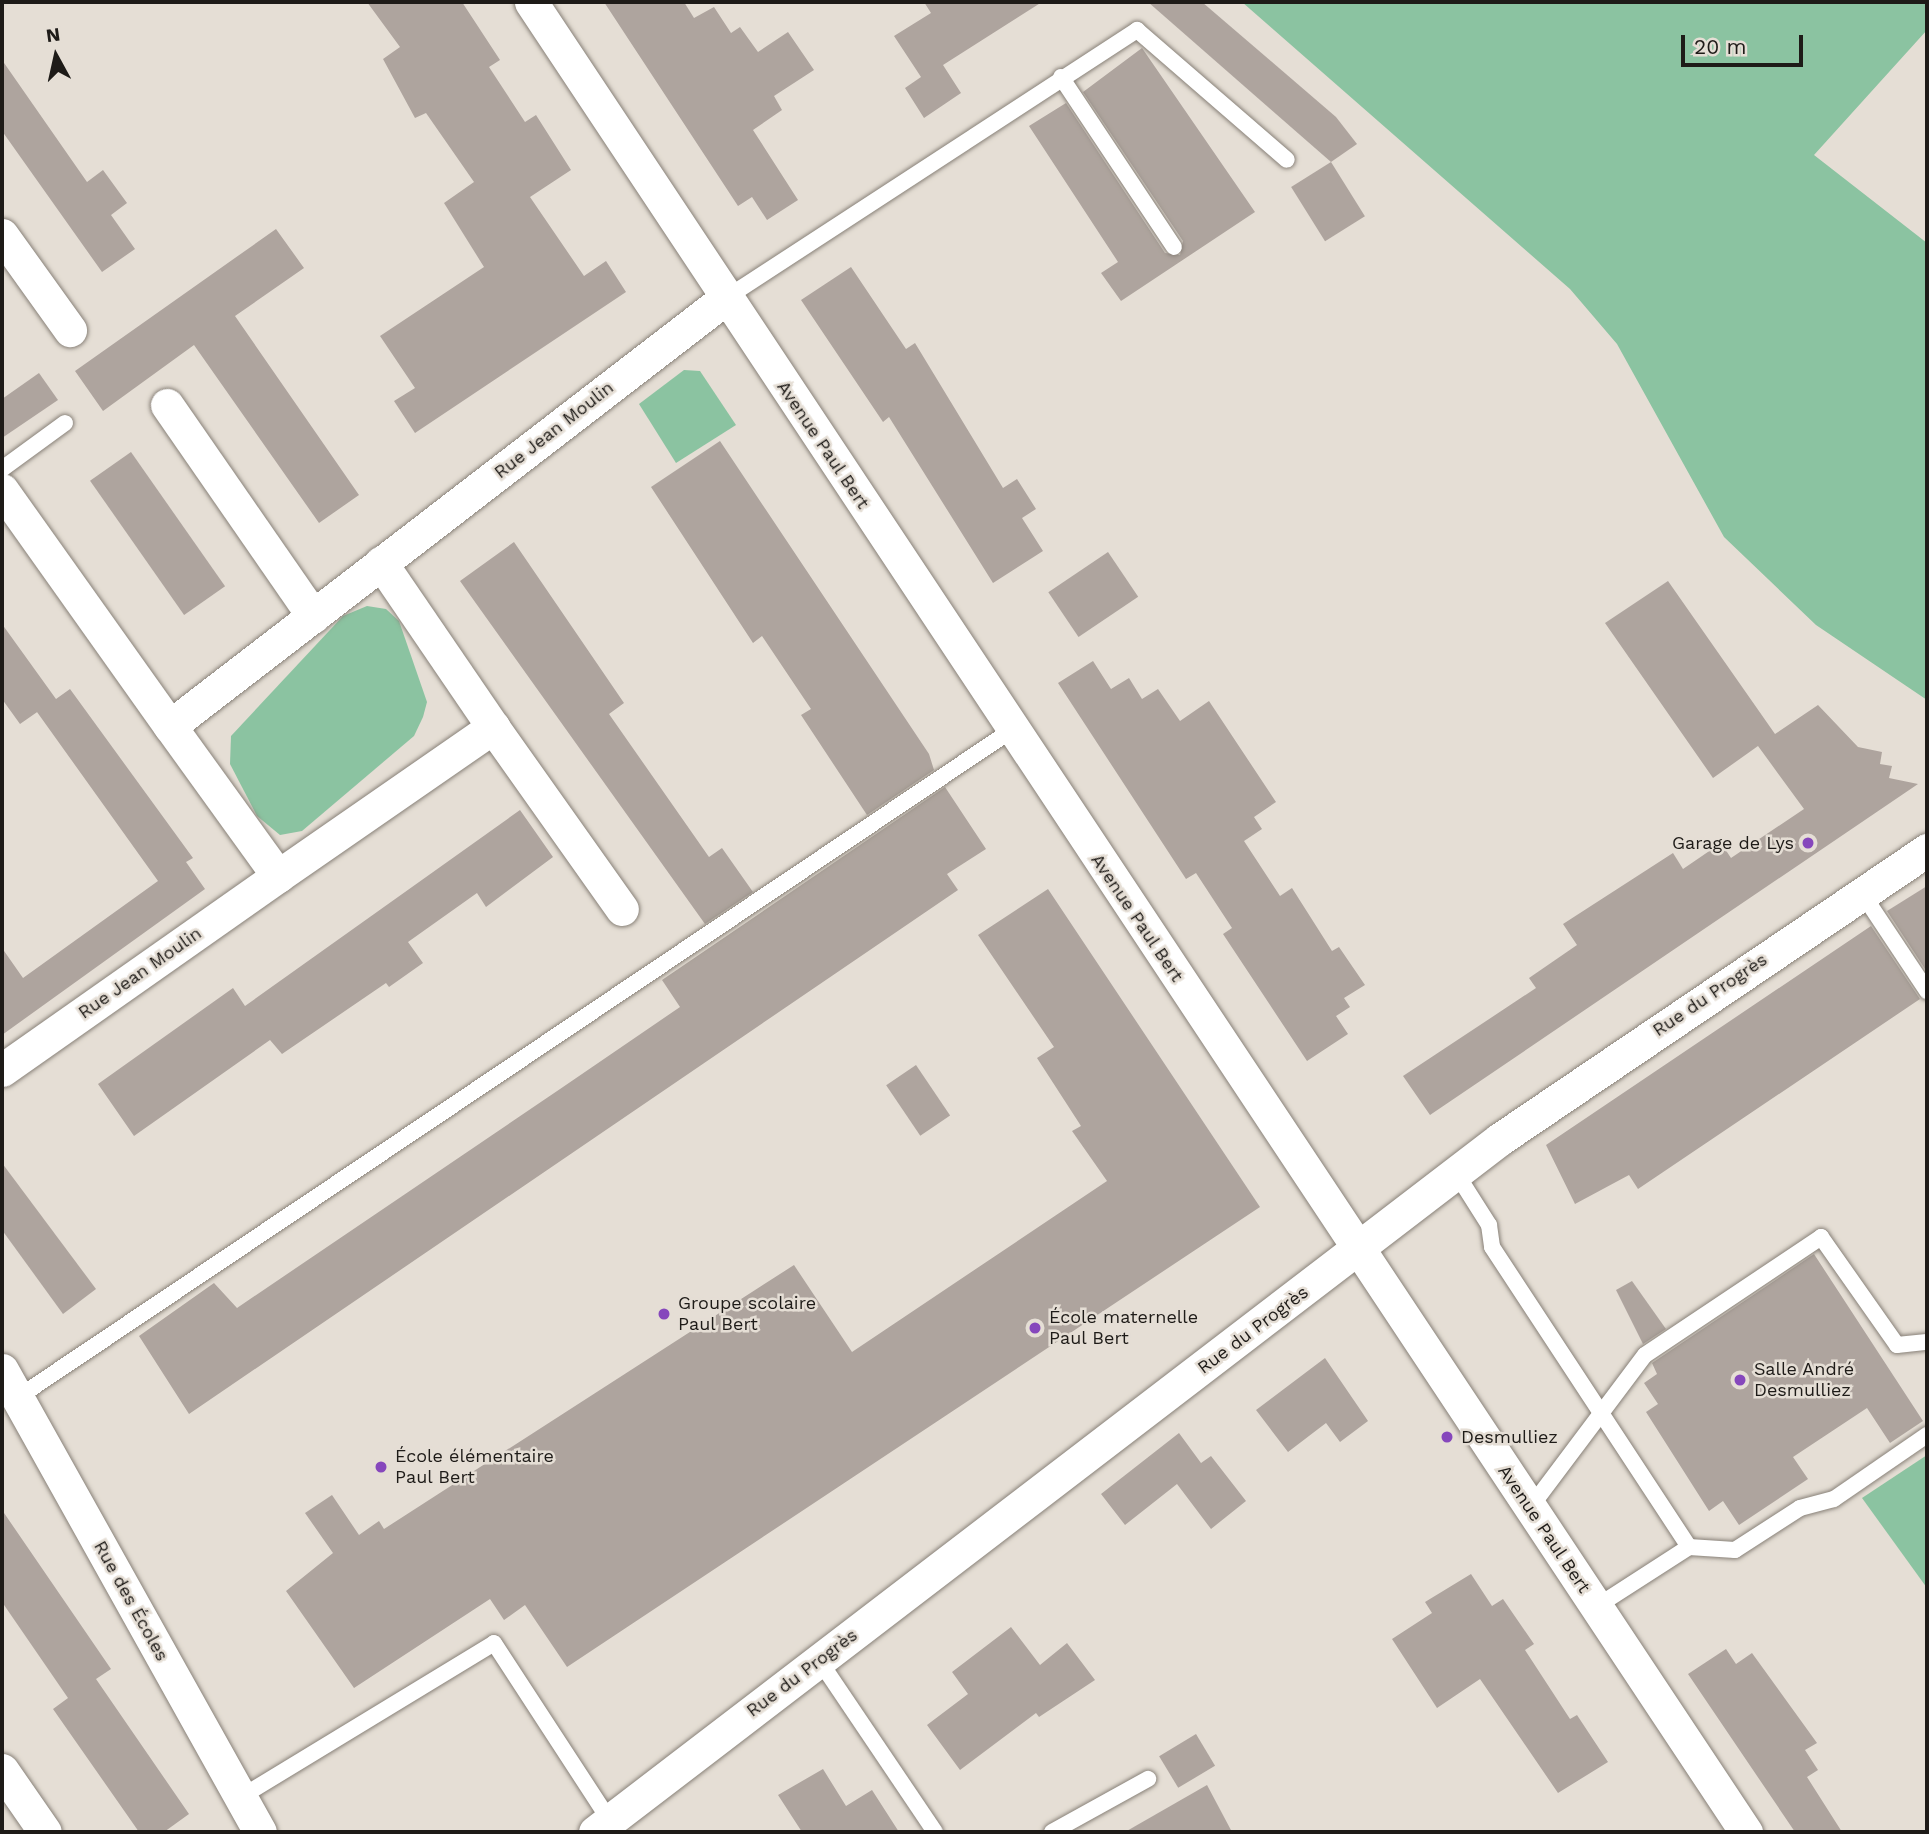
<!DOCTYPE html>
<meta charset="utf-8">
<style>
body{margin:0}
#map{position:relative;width:1929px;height:1834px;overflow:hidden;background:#e5ded5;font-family:"Work Sans",sans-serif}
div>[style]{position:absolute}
.green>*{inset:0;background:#8bc3a1}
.building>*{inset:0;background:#aea49e;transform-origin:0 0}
.roads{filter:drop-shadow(0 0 2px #888178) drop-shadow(0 0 2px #888178)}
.lane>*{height:16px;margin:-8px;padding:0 8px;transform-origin:8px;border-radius:8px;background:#fff}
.street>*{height:33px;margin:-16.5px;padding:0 16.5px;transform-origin:16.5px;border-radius:16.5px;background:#fff}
.dots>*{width:19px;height:19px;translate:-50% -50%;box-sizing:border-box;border:4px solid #e5ded5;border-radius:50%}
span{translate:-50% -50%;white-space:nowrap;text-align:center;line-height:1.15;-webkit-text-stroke:5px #e5ded5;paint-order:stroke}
.street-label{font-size:18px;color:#1e1b18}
.poi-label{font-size:18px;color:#1e1b18}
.right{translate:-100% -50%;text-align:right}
.left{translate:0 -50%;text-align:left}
.frame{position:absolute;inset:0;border:4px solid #1e1b18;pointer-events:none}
.north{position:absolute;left:21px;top:21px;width:70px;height:70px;-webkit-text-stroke:5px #e5ded5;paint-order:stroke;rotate:352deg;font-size:19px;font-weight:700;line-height:28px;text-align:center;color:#1e1b18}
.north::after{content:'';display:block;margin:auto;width:24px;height:32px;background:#1e1b18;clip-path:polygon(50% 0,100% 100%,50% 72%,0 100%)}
.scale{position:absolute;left:1681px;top:35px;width:122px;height:32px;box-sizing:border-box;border:4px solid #1e1b18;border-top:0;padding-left:9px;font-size:21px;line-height:24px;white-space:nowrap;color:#1e1b18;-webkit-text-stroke:5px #e5ded5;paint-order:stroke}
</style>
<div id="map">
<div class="green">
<div style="clip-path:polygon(1242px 2px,1927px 2px,1927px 30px,1814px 155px,1927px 243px,1927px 700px,1816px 625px,1724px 537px,1617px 344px,1570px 289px)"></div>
<div style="clip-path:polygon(684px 370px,700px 371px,736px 425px,676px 463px,639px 404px)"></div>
<div style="clip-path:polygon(367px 606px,386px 609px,399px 621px,427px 702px,423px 717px,414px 736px,302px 831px,280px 835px,257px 816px,230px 764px,231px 736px,343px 616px)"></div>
<div style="clip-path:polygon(1927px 1455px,1927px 1588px,1862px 1498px)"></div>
</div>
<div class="building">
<div style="clip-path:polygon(367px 2px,462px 2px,500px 60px,489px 67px,525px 122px,536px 115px,571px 170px,530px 197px,584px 276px,606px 261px,626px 292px,415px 433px,394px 401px,415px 388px,380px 336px,484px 267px,444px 203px,474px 182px,426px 113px,415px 118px,383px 59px,400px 47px)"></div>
<div style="clip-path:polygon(604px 2px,684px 2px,694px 18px,714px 7px,731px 33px,740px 27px,758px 52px,788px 32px,814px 70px,774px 96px,782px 110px,753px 130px,798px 200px,767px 220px,752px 197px,738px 206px)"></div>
<div style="clip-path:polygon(924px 2px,1042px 2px,943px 65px,961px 93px,924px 118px,905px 88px,921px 77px,894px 36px,931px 13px)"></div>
<div style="clip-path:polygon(1148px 2px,1202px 2px,1336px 117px,1357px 144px,1331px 162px)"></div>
<div style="clip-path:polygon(1142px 48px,1255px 212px,1121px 301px,1101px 273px,1118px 262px,1029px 126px,1066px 103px,1165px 253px,1180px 255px,1183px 241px,1083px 92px)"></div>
<div style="clip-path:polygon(2px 60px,87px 182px,103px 170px,127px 203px,111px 215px,135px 249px,102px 272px,2px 131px)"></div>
<div style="left:1331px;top:162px;width:64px;height:47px;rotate:58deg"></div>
<div style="clip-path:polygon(276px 229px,304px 268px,235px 316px,359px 495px,319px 523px,194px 345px,103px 411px,75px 371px)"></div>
<div style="clip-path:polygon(851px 267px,906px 349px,915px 343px,1003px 488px,1017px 479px,1036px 509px,1022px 518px,1043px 551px,993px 583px,889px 417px,883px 422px,801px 300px)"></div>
<div style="clip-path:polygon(39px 373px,58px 400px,2px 438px,2px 399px)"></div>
<div style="clip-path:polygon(720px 441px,929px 754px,934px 770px,867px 815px,801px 715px,811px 709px,762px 636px,753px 643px,651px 487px)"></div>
<div style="left:131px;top:452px;width:164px;height:50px;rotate:55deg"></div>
<div style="clip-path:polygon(514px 542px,624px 703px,609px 714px,709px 857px,722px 848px,753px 892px,705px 924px,460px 581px)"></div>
<div style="left:1108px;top:552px;width:54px;height:72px;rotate:56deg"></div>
<div style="clip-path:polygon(1668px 581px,1775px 734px,1818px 705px,1858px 747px,1882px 752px,1880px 764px,1892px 766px,1889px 778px,1918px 784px,1430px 1115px,1403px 1076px,1536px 988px,1529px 978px,1577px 945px,1563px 924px,1673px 853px,1683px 869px,1721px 843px,1731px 858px,1804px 809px,1758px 746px,1713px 778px,1605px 623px)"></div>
<div style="clip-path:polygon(2px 624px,56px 699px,70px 689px,193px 858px,186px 862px,205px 889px,2px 1035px,2px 948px,23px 978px,158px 881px,37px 712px,53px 701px,20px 724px,2px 699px)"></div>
<div style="clip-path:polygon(1093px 661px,1111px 689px,1129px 678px,1142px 699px,1158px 689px,1180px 721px,1209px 701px,1276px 802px,1254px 817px,1262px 829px,1244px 841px,1280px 896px,1292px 888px,1332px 951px,1339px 947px,1365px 985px,1344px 998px,1350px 1007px,1336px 1016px,1348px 1034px,1307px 1061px,1223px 934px,1232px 928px,1196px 873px,1186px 879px,1058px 683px)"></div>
<div style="clip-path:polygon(945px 787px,986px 849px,947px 874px,958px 890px,189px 1414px,139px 1336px,214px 1283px,237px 1308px,563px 1087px,680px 1007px,662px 980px)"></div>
<div style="clip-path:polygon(520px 810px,553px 857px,486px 907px,477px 893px,408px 942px,423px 963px,389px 987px,386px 983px,282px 1054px,270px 1040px,134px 1136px,98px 1084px,233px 988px,245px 1006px)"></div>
<div style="clip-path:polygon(1927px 886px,1927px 972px,1887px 911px)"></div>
<div style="clip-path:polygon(1048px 889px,1260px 1207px,567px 1667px,525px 1605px,504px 1620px,490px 1599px,354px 1688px,286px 1591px,333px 1553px,305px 1513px,332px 1495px,359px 1535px,379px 1521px,384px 1529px,794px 1265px,852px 1352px,1107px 1181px,1072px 1131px,1081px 1126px,1037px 1058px,1054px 1047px,978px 935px)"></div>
<div style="clip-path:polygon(1871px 926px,1920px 999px,1638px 1189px,1629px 1175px,1575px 1204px,1546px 1145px)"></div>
<div style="left:916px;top:1065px;width:61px;height:36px;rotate:56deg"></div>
<div style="clip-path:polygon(2px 1163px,96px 1289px,63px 1314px,2px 1230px)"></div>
<div style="clip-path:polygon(1814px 1254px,1923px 1421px,1890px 1443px,1867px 1408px,1793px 1457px,1808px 1479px,1739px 1525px,1723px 1501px,1709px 1511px,1646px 1412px,1658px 1404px,1644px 1383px,1657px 1374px,1652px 1363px)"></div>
<div style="clip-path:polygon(1632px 1281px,1666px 1329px,1643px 1344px,1616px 1290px)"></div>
<div style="clip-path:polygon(1325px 1358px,1368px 1421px,1340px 1442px,1326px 1423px,1288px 1452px,1256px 1410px)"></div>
<div style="clip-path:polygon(1179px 1433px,1201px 1463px,1211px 1456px,1246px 1501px,1211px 1529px,1177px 1484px,1125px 1525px,1101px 1494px)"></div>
<div style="clip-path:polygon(2px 1510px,111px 1669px,96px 1679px,189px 1814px,164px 1832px,139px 1832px,53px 1709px,68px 1698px,2px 1602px)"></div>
<div style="clip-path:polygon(1471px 1574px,1492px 1606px,1503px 1599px,1534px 1644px,1525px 1650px,1570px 1719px,1577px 1715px,1608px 1762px,1558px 1793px,1480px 1679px,1437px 1708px,1392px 1639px,1432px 1613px,1425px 1602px)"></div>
<div style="clip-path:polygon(1011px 1627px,1040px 1665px,1067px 1643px,1095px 1680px,1039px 1717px,1036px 1713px,960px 1770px,927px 1725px,968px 1694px,952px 1672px)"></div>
<div style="clip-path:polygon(1726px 1649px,1736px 1664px,1752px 1653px,1817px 1743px,1805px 1750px,1818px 1770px,1807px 1777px,1842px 1832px,1795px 1832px,1688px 1674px)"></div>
<div style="left:1196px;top:1734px;width:37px;height:43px;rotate:59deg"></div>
<div style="clip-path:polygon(823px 1769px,846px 1806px,872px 1790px,899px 1832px,802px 1832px,778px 1795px)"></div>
<div style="clip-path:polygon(1207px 1785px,1232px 1832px,1125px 1832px)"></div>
</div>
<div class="roads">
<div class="lane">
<div style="left:1061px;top:77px;width:204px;rotate:56.4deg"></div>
<div style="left:726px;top:298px;width:491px;rotate:-33.1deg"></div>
<div style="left:1137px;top:30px;width:198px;rotate:40.9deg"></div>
<div style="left:2px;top:469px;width:78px;rotate:-36.1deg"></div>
<div style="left:1862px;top:893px;width:118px;rotate:56.4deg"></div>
<div style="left:1456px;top:1173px;width:62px;rotate:57.6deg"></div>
<div style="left:1489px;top:1225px;width:22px;rotate:82deg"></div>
<div style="left:1492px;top:1247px;width:359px;rotate:56.7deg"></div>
<div style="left:1689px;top:1547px;width:111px;rotate:147.2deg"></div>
<div style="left:17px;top:1398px;width:1198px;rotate:-33.88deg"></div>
<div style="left:1530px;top:1508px;width:191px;rotate:-53.1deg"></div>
<div style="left:1645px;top:1355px;width:212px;rotate:-33.8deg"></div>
<div style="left:1821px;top:1237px;width:132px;rotate:54.9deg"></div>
<div style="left:1897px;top:1345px;width:30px;rotate:-6deg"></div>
<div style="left:1689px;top:1547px;width:46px;rotate:3.7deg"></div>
<div style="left:1735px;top:1550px;width:77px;rotate:-32.9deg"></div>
<div style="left:1800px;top:1508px;width:35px;rotate:-15deg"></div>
<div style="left:1834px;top:1499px;width:113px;rotate:-34.5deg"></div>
<div style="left:819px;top:1660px;width:207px;rotate:56deg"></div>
<div style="left:241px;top:1797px;width:296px;rotate:-31.3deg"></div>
<div style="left:494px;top:1643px;width:212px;rotate:56.9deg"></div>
<div style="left:1052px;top:1832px;width:110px;rotate:-28.9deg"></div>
</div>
<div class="street">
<div style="left:531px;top:2px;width:2197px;rotate:56.42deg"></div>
<div style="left:2px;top:235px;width:117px;rotate:54.4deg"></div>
<div style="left:167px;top:405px;width:257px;rotate:55.3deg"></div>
<div style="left:2px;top:490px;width:290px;rotate:54.6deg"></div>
<div style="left:493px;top:727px;width:223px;rotate:54.7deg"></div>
<div style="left:278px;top:876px;width:262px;rotate:-34.7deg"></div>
<div style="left:493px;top:727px;width:199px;rotate:-124.3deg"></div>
<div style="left:2px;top:1070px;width:337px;rotate:-35.1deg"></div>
<div style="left:278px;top:876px;width:185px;rotate:-125.8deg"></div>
<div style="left:170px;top:726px;width:702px;rotate:-37.59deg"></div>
<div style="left:2px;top:1370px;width:529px;rotate:60.82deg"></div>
<div style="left:2px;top:1770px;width:75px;rotate:55.3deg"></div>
<div style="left:595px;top:1832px;width:1140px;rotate:-37.44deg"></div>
<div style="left:1500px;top:1139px;width:516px;rotate:-34.09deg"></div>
</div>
</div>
<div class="dots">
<div style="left:1808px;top:843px;background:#8647bc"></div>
<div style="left:664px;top:1314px;background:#8647bc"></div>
<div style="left:1035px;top:1328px;background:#8647bc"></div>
<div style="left:1740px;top:1380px;background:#8647bc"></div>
<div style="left:1447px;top:1437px;background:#8647bc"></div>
<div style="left:381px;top:1467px;background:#8647bc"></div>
</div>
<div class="street-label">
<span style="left:554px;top:430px;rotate:-38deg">Rue Jean Moulin</span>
<span style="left:823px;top:445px;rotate:56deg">Avenue Paul Bert</span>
<span style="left:1137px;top:918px;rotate:56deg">Avenue Paul Bert</span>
<span style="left:140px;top:973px;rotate:-35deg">Rue Jean Moulin</span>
<span style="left:1710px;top:995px;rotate:-34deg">Rue du Progrès</span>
<span style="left:1253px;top:1330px;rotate:-37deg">Rue du Progrès</span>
<span style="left:1544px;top:1529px;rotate:56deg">Avenue Paul Bert</span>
<span style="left:131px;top:1601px;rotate:61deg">Rue des Écoles</span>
<span style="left:802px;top:1673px;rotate:-37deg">Rue du Progrès</span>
</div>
<div class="poi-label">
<span class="right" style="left:1794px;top:843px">Garage de Lys</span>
<span class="left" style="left:678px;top:1314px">Groupe scolaire<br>Paul Bert</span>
<span class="left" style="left:1049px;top:1328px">École maternelle<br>Paul Bert</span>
<span class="left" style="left:1754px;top:1380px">Salle André<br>Desmulliez</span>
<span class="left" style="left:1461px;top:1437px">Desmulliez</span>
<span class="left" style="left:395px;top:1467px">École élémentaire<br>Paul Bert</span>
</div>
<div class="frame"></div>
<div class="north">N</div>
<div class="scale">20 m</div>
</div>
